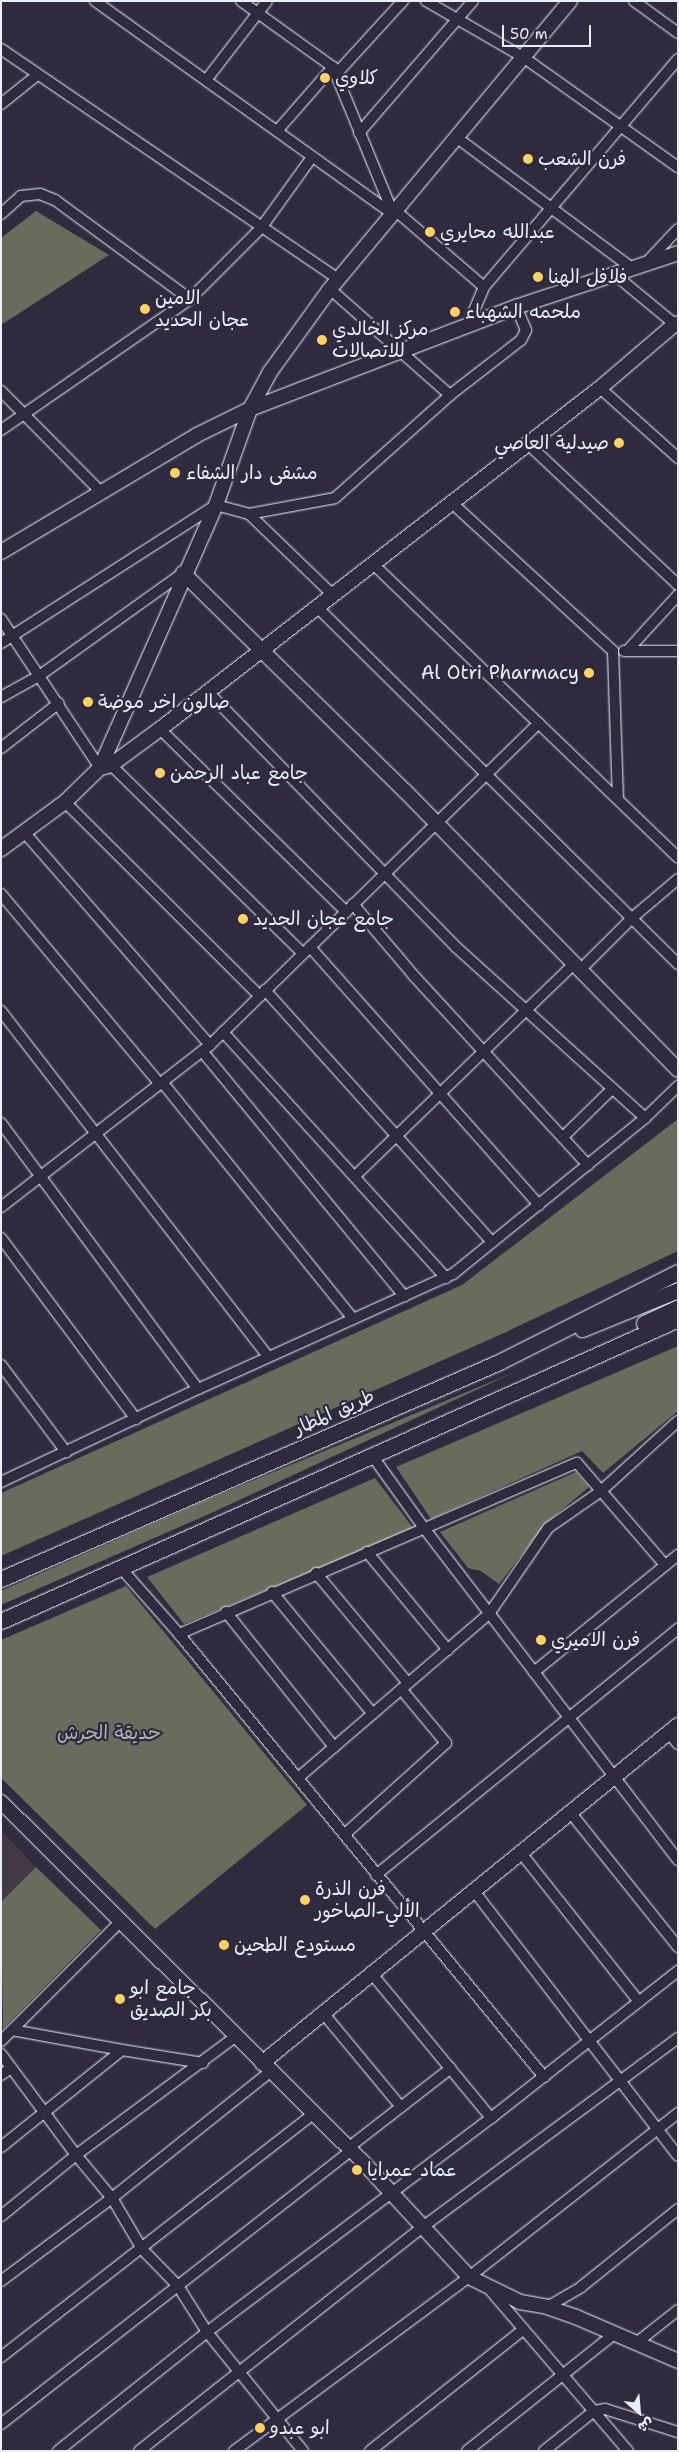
<!DOCTYPE html>
<meta charset="utf-8">
<style>
body{margin:0}
#map{position:relative;width:679px;height:2452px;overflow:hidden;background:#2f2a3d;font-family:"Shantell Sans","Playpen Sans Arabic",sans-serif}
div>[style]{position:absolute}
.built>*{inset:0;background:#423846}
.green>*{inset:0;background:#696b5c}
.roads{filter:drop-shadow(0 0 1px #e8f1f8) drop-shadow(0 0 1px #e8f1f8)}
.street>*{height:10px;margin:-5px;padding:0 5px;transform-origin:5px;border-radius:5px;background:#2f2a3d}
.secondary>*{height:14px;margin:-7px;padding:0 7px;transform-origin:7px;border-radius:7px;background:#2f2a3d}
.primary>*{height:15px;margin:-7.5px;padding:0 7.5px;transform-origin:7.5px;border-radius:7.5px;background:#2f2a3d}
.dots>*{width:14px;height:14px;translate:-50% -50%;box-sizing:border-box;border:2px solid #2f2a3d;border-radius:50%}
span{translate:-50% -50%;white-space:nowrap;text-align:center;line-height:1.15;-webkit-text-stroke:4.5px #2f2a3d;paint-order:stroke}
.poi-label{font-size:19px;color:#e8f1f8}
.left{translate:0 -50%;text-align:left}
.right{translate:-100% -50%;text-align:right}
.street-label{font-size:19px;color:#e8f1f8}
.park-label{font-size:19px;color:#afb5b2}
.frame{position:absolute;inset:0;border:2px solid #e8f1f8;pointer-events:none}
.north{position:absolute;left:614px;top:2387px;width:50px;height:50px;-webkit-text-stroke:4px #2f2a3d;paint-order:stroke;rotate:153deg;font-size:14px;font-weight:700;line-height:20px;text-align:center;color:#e8f1f8}
.north::after{content:'';display:block;margin:auto;width:18px;height:22px;background:#e8f1f8;clip-path:polygon(50% 0,100% 100%,50% 72%,0 100%)}
.scale{position:absolute;left:502px;top:25px;width:89px;height:22px;box-sizing:border-box;border:2px solid #e8f1f8;border-top:0;padding-left:6px;font-size:15px;line-height:18px;white-space:nowrap;color:#e8f1f8;-webkit-text-stroke:4px #2f2a3d;paint-order:stroke}
</style>
<div id="map">
<div class="built">
<div style="clip-path:polygon(1px 1830px,36px 1867px,1px 1902px)"></div>
</div>
<div class="green">
<div style="clip-path:polygon(36px 211px,109px 255px,1px 325px,1px 238px)"></div>
<div style="clip-path:polygon(678px 1119px,678px 1251px,504px 1333px,1px 1556px,1px 1493px,462px 1285px)"></div>
<div style="clip-path:polygon(678px 1346px,678px 1411px,603px 1473px,582px 1451px,431px 1519px,396px 1467px)"></div>
<div style="clip-path:polygon(517px 1371px,207px 1515px,1px 1605px,1px 1591px,202px 1502px)"></div>
<div style="clip-path:polygon(576px 1472px,589px 1487px,546px 1523px,499px 1584px,481px 1571px,468px 1568px,440px 1532px)"></div>
<div style="clip-path:polygon(375px 1478px,414px 1529px,184px 1624px,147px 1577px)"></div>
<div style="clip-path:polygon(126px 1586px,307px 1805px,155px 1929px,1px 1778px,1px 1640px)"></div>
<div style="clip-path:polygon(36px 1867px,101px 1930px,3px 2029px,1px 1902px)"></div>
</div>
<div class="roads">
<div class="street">
<div style="left:95px;top:1px;width:366px;rotate:35.6deg"></div>
<div style="left:241px;top:1px;width:113px;rotate:35.7deg"></div>
<div style="left:333px;top:67px;width:158px;rotate:67.7deg"></div>
<div style="left:426px;top:1px;width:112px;rotate:30deg"></div>
<div style="left:523px;top:57px;width:190px;rotate:35.4deg"></div>
<div style="left:634px;top:1px;width:54px;rotate:36deg"></div>
<div style="left:1px;top:49px;width:408px;rotate:34.3deg"></div>
<div style="left:337px;top:73px;width:98px;rotate:-47.5deg"></div>
<div style="left:207px;top:79px;width:98px;rotate:-52.4deg"></div>
<div style="left:1px;top:104px;width:45px;rotate:-38.7deg"></div>
<div style="left:277px;top:131px;width:85px;rotate:-48.8deg"></div>
<div style="left:359px;top:133px;width:174px;rotate:-49.2deg"></div>
<div style="left:456px;top:137px;width:219px;rotate:36.7deg"></div>
<div style="left:396px;top:211px;width:116px;rotate:40.8deg"></div>
<div style="left:1px;top:214px;width:27px;rotate:-42deg"></div>
<div style="left:21px;top:196px;width:19px;rotate:-6deg"></div>
<div style="left:40px;top:194px;width:16px;rotate:22deg"></div>
<div style="left:55px;top:200px;width:167px;rotate:36.3deg"></div>
<div style="left:647px;top:262px;width:45px;rotate:-46.8deg"></div>
<div style="left:614px;top:274px;width:83px;rotate:39.6deg"></div>
<div style="left:330px;top:289px;width:160px;rotate:41.5deg"></div>
<div style="left:468px;top:325px;width:41px;rotate:-67.2deg"></div>
<div style="left:484px;top:287px;width:299px;rotate:-49.6deg"></div>
<div style="left:600px;top:388px;width:105px;rotate:41.9deg"></div>
<div style="left:1px;top:391px;width:142px;rotate:45.3deg"></div>
<div style="left:1px;top:430px;width:230px;rotate:-34.7deg"></div>
<div style="left:190px;top:299px;width:100px;rotate:-45deg"></div>
<div style="left:261px;top:228px;width:87px;rotate:-54.3deg"></div>
<div style="left:528px;top:444px;width:206px;rotate:43.2deg"></div>
<div style="left:452px;top:503px;width:219px;rotate:42.6deg"></div>
<div style="left:613px;top:651px;width:148px;rotate:88.1deg"></div>
<div style="left:249px;top:514px;width:87px;rotate:-10.5deg"></div>
<div style="left:335px;top:498px;width:154px;rotate:-41.8deg"></div>
<div style="left:450px;top:395px;width:90px;rotate:-37.8deg"></div>
<div style="left:521px;top:340px;width:11px;rotate:-63deg"></div>
<div style="left:526px;top:330px;width:25px;rotate:-113deg"></div>
<div style="left:373px;top:564px;width:423px;rotate:43.9deg"></div>
<div style="left:317px;top:607px;width:508px;rotate:44.68deg"></div>
<div style="left:1px;top:619px;width:179px;rotate:56.4deg"></div>
<div style="left:1px;top:643px;width:255px;rotate:-32.7deg"></div>
<div style="left:216px;top:505px;width:34px;rotate:15deg"></div>
<div style="left:249px;top:514px;width:117px;rotate:44deg"></div>
<div style="left:624px;top:651px;width:54px"></div>
<div style="left:627px;top:651px;width:76px;rotate:-47.7deg"></div>
<div style="left:208px;top:692px;width:356px;rotate:45.8deg"></div>
<div style="left:456px;top:947px;width:255px;rotate:42.1deg"></div>
<div style="left:1px;top:697px;width:43px;rotate:-28.9deg"></div>
<div style="left:39px;top:676px;width:177px;rotate:-35.6deg"></div>
<div style="left:160px;top:729px;width:261px;rotate:44.5deg"></div>
<div style="left:1px;top:748px;width:73px;rotate:-37.8deg"></div>
<div style="left:111px;top:765px;width:269px;rotate:44.5deg"></div>
<div style="left:65px;top:802px;width:275px;rotate:44.9deg"></div>
<div style="left:24px;top:832px;width:283px;rotate:48.9deg"></div>
<div style="left:1px;top:894px;width:248px;rotate:50.1deg"></div>
<div style="left:353px;top:904px;width:94px;rotate:49.7deg"></div>
<div style="left:414px;top:976px;width:257px;rotate:47.4deg"></div>
<div style="left:310px;top:947px;width:345px;rotate:48.4deg"></div>
<div style="left:580px;top:970px;width:74px;rotate:-45deg"></div>
<div style="left:632px;top:918px;width:60px;rotate:-40.3deg"></div>
<div style="left:265px;top:990px;width:339px;rotate:48deg"></div>
<div style="left:1px;top:1011px;width:437px;rotate:52.3deg"></div>
<div style="left:223px;top:1032px;width:332px;rotate:47.8deg"></div>
<div style="left:202px;top:1051px;width:318px;rotate:50.5deg"></div>
<div style="left:162px;top:1082px;width:304px;rotate:51.1deg"></div>
<div style="left:1px;top:1123px;width:331px;rotate:53.5deg"></div>
<div style="left:563px;top:1137px;width:69px;rotate:-44.4deg"></div>
<div style="left:355px;top:1176px;width:305px;rotate:-44.1deg"></div>
<div style="left:1px;top:1207px;width:264px;rotate:-37.8deg"></div>
<div style="left:210px;top:1045px;width:460px;rotate:-44.4deg"></div>
<div style="left:1px;top:1238px;width:226px;rotate:53.3deg"></div>
<div style="left:1px;top:1365px;width:109px;rotate:53.2deg"></div>
<div style="left:371px;top:1454px;width:91px;rotate:54.4deg"></div>
<div style="left:424px;top:1528px;width:418px;rotate:52.6deg"></div>
<div style="left:1px;top:1482px;width:218px;rotate:-25.3deg"></div>
<div style="left:198px;top:1389px;width:280px;rotate:-24.3deg"></div>
<div style="left:453px;top:1274px;width:247px;rotate:-39.1deg"></div>
<div style="left:645px;top:1118px;width:46px;rotate:-44.1deg"></div>
<div style="left:367px;top:1552px;width:127px;rotate:50.4deg"></div>
<div style="left:120px;top:1567px;width:89px;rotate:48.6deg"></div>
<div style="left:179px;top:1634px;width:574px;rotate:50.51deg"></div>
<div style="left:316px;top:1573px;width:143px;rotate:50.1deg"></div>
<div style="left:272px;top:1592px;width:158px;rotate:50.4deg"></div>
<div style="left:226px;top:1612px;width:173px;rotate:51.3deg"></div>
<div style="left:179px;top:1634px;width:433px;rotate:-23.3deg"></div>
<div style="left:577px;top:1463px;width:135px;rotate:49.2deg"></div>
<div style="left:534px;top:1672px;width:186px;rotate:-39.1deg"></div>
<div style="left:669px;top:1733px;width:14px;rotate:51deg"></div>
<div style="left:298px;top:1778px;width:252px;rotate:-40.7deg"></div>
<div style="left:489px;top:1614px;width:104px;rotate:-55.5deg"></div>
<div style="left:548px;top:1528px;width:65px;rotate:-34.9deg"></div>
<div style="left:601px;top:1491px;width:104px;rotate:-42.3deg"></div>
<div style="left:570px;top:1812px;width:173px;rotate:51.3deg"></div>
<div style="left:345px;top:1834px;width:136px;rotate:-42deg"></div>
<div style="left:446px;top:1743px;width:70px;rotate:-129.8deg"></div>
<div style="left:521px;top:1853px;width:190px;rotate:51.6deg"></div>
<div style="left:376px;top:1875px;width:390px;rotate:-39.2deg"></div>
<div style="left:474px;top:1891px;width:334px;rotate:52.4deg"></div>
<div style="left:372px;top:1974px;width:187px;rotate:50.4deg"></div>
<div style="left:323px;top:2013px;width:122px;rotate:50.3deg"></div>
<div style="left:12px;top:2030px;width:112px;rotate:10.3deg"></div>
<div style="left:1px;top:2041px;width:170px;rotate:-45deg"></div>
<div style="left:1px;top:2054px;width:126px;rotate:53.4deg"></div>
<div style="left:76px;top:2155px;width:56px;rotate:50.1deg"></div>
<div style="left:112px;top:2198px;width:59px;rotate:59.5deg"></div>
<div style="left:142px;top:2249px;width:52px;rotate:45.8deg"></div>
<div style="left:178px;top:2286px;width:54px;rotate:57.8deg"></div>
<div style="left:207px;top:2332px;width:153px;rotate:51.1deg"></div>
<div style="left:1px;top:2075px;width:12px;rotate:-35deg"></div>
<div style="left:1px;top:2147px;width:155px;rotate:-38.7deg"></div>
<div style="left:122px;top:2050px;width:82px;rotate:9.1deg"></div>
<div style="left:348px;top:2148px;width:130px;rotate:-37.8deg"></div>
<div style="left:1px;top:2216px;width:97px;rotate:-39.1deg"></div>
<div style="left:76px;top:2155px;width:198px;rotate:-36.6deg"></div>
<div style="left:1px;top:2281px;width:139px;rotate:-36.8deg"></div>
<div style="left:112px;top:2198px;width:202px;rotate:-38.6deg"></div>
<div style="left:490px;top:2290px;width:212px;rotate:49.4deg"></div>
<div style="left:547px;top:2307px;width:39px;rotate:-30deg"></div>
<div style="left:581px;top:2287px;width:124px;rotate:-38.8deg"></div>
<div style="left:635px;top:2344px;width:55px;rotate:-38.3deg"></div>
<div style="left:1px;top:2357px;width:395px;rotate:-37.9deg"></div>
<div style="left:1px;top:2424px;width:444px;rotate:-38deg"></div>
<div style="left:58px;top:2451px;width:191px;rotate:-38.6deg"></div>
<div style="left:207px;top:2332px;width:356px;rotate:-37deg"></div>
<div style="left:491px;top:2118px;width:238px;rotate:-38.2deg"></div>
<div style="left:139px;top:2451px;width:363px;rotate:-38.3deg"></div>
<div style="left:424px;top:2226px;width:316px;rotate:-36.5deg"></div>
<div style="left:234px;top:2451px;width:292px;rotate:-36.5deg"></div>
<div style="left:469px;top:2277px;width:266px;rotate:-38.1deg"></div>
<div style="left:370px;top:2451px;width:196px;rotate:-38.4deg"></div>
<div style="left:467px;top:2451px;width:188px;rotate:-38.5deg"></div>
<div style="left:544px;top:2451px;width:64px;rotate:-38.7deg"></div>
<div style="left:594px;top:2411px;width:11px;rotate:-10deg"></div>
<div style="left:605px;top:2409px;width:77px;rotate:17.5deg"></div>
</div>
<div class="secondary">
<div style="left:1px;top:552px;width:228px;rotate:-30.8deg"></div>
<div style="left:197px;top:435px;width:59px;rotate:-26.1deg"></div>
<div style="left:250px;top:409px;width:285px;rotate:-21deg"></div>
<div style="left:516px;top:307px;width:171px;rotate:-18.4deg"></div>
<div style="left:183px;top:573px;width:311px;rotate:44.5deg"></div>
<div style="left:405px;top:791px;width:390px;rotate:45.6deg"></div>
<div style="left:100px;top:768px;width:287px;rotate:-66.2deg"></div>
<div style="left:216px;top:505px;width:102px;rotate:-70.5deg"></div>
<div style="left:250px;top:409px;width:42px;rotate:-61.6deg"></div>
<div style="left:270px;top:372px;width:102px;rotate:-54.1deg"></div>
<div style="left:330px;top:289px;width:375px;rotate:-50.2deg"></div>
<div style="left:1px;top:849px;width:79px;rotate:-36.3deg"></div>
<div style="left:65px;top:802px;width:49px;rotate:-44.2deg"></div>
<div style="left:100px;top:768px;width:11px;rotate:-15deg"></div>
<div style="left:111px;top:765px;width:61px;rotate:-36.3deg"></div>
<div style="left:160px;top:729px;width:557px;rotate:-37.78deg"></div>
<div style="left:600px;top:388px;width:99px;rotate:-40.5deg"></div>
<div style="left:1px;top:1802px;width:509px;rotate:44.84deg"></div>
<div style="left:362px;top:2161px;width:158px;rotate:47.3deg"></div>
<div style="left:469px;top:2277px;width:57px;rotate:26.1deg"></div>
<div style="left:520px;top:2302px;width:27px;rotate:10deg"></div>
<div style="left:547px;top:2307px;width:31px;rotate:19deg"></div>
<div style="left:576px;top:2317px;width:111px;rotate:23.3deg"></div>
<div style="left:262px;top:2063px;width:536px;rotate:-39.09deg"></div>
</div>
<div class="primary">
<div style="left:644px;top:1323px;width:38px;rotate:-25deg"></div>
<div style="left:582px;top:1329px;width:104px;rotate:-22.1deg"></div>
<div style="left:1px;top:1579px;width:543px;rotate:-23.54deg"></div>
<div style="left:499px;top:1362px;width:200px;rotate:-26.7deg"></div>
<div style="left:1px;top:1621px;width:741px;rotate:-24.04deg"></div>
</div>
</div>
<div class="dots">
<div style="left:325px;top:78px;background:#ffd166"></div>
<div style="left:528px;top:159px;background:#ffd166"></div>
<div style="left:430px;top:232px;background:#ffd166"></div>
<div style="left:538px;top:277px;background:#ffd166"></div>
<div style="left:145px;top:309px;background:#ffd166"></div>
<div style="left:455px;top:312px;background:#ffd166"></div>
<div style="left:322px;top:340px;background:#ffd166"></div>
<div style="left:619px;top:443px;background:#ffd166"></div>
<div style="left:175px;top:473px;background:#ffd166"></div>
<div style="left:589px;top:673px;background:#ffd166"></div>
<div style="left:88px;top:702px;background:#ffd166"></div>
<div style="left:160px;top:773px;background:#ffd166"></div>
<div style="left:243px;top:919px;background:#ffd166"></div>
<div style="left:541px;top:1640px;background:#ffd166"></div>
<div style="left:305px;top:1900px;background:#ffd166"></div>
<div style="left:224px;top:1945px;background:#ffd166"></div>
<div style="left:120px;top:1999px;background:#ffd166"></div>
<div style="left:357px;top:2170px;background:#ffd166"></div>
<div style="left:260px;top:2428px;background:#ffd166"></div>
</div>
<div class="poi-label">
<span class="left" style="left:335px;top:78px">كلاوي</span>
<span class="left" style="left:538px;top:159px">فرن الشعب</span>
<span class="left" style="left:440px;top:232px">عبدالله محايري</span>
<span class="left" style="left:548px;top:277px">فلافل الهنا</span>
<span class="left" style="left:155px;top:309px">الامين<br>عجان الحديد</span>
<span class="left" style="left:465px;top:312px">ملحمه الشهباء</span>
<span class="left" style="left:332px;top:340px">مركز الخالدي<br>للاتصالات</span>
<span class="right" style="left:609px;top:443px">صيدلية العاصي</span>
<span class="left" style="left:186px;top:473px">مشفى دار الشفاء</span>
<span class="right" style="left:579px;top:673px">Al Otri Pharmacy</span>
<span class="left" style="left:98px;top:702px">صالون اخر موضة</span>
<span class="left" style="left:170px;top:773px">جامع عباد الرحمن</span>
<span class="left" style="left:253px;top:919px">جامع عجان الحديد</span>
<span class="left" style="left:551px;top:1640px">فرن الاميري</span>
<span class="left" style="left:315px;top:1900px">فرن الذرة<br>الألي-الصاخور</span>
<span class="left" style="left:234px;top:1945px">مستودع الطحين</span>
<span class="left" style="left:130px;top:1999px">جامع ابو<br>بكر الصديق</span>
<span class="left" style="left:367px;top:2170px">عماد عمرايا</span>
<span class="left" style="left:270px;top:2428px">ابو عبدو</span>
</div>
<div class="street-label">
<span style="left:334px;top:1412px;rotate:-24deg">طريق المطار</span>
</div>
<div class="park-label">
<span style="left:109px;top:1733px">حديقة الحرش</span>
</div>
<div class="frame"></div>
<div class="north">ش</div>
<div class="scale">50 m</div>
</div>
